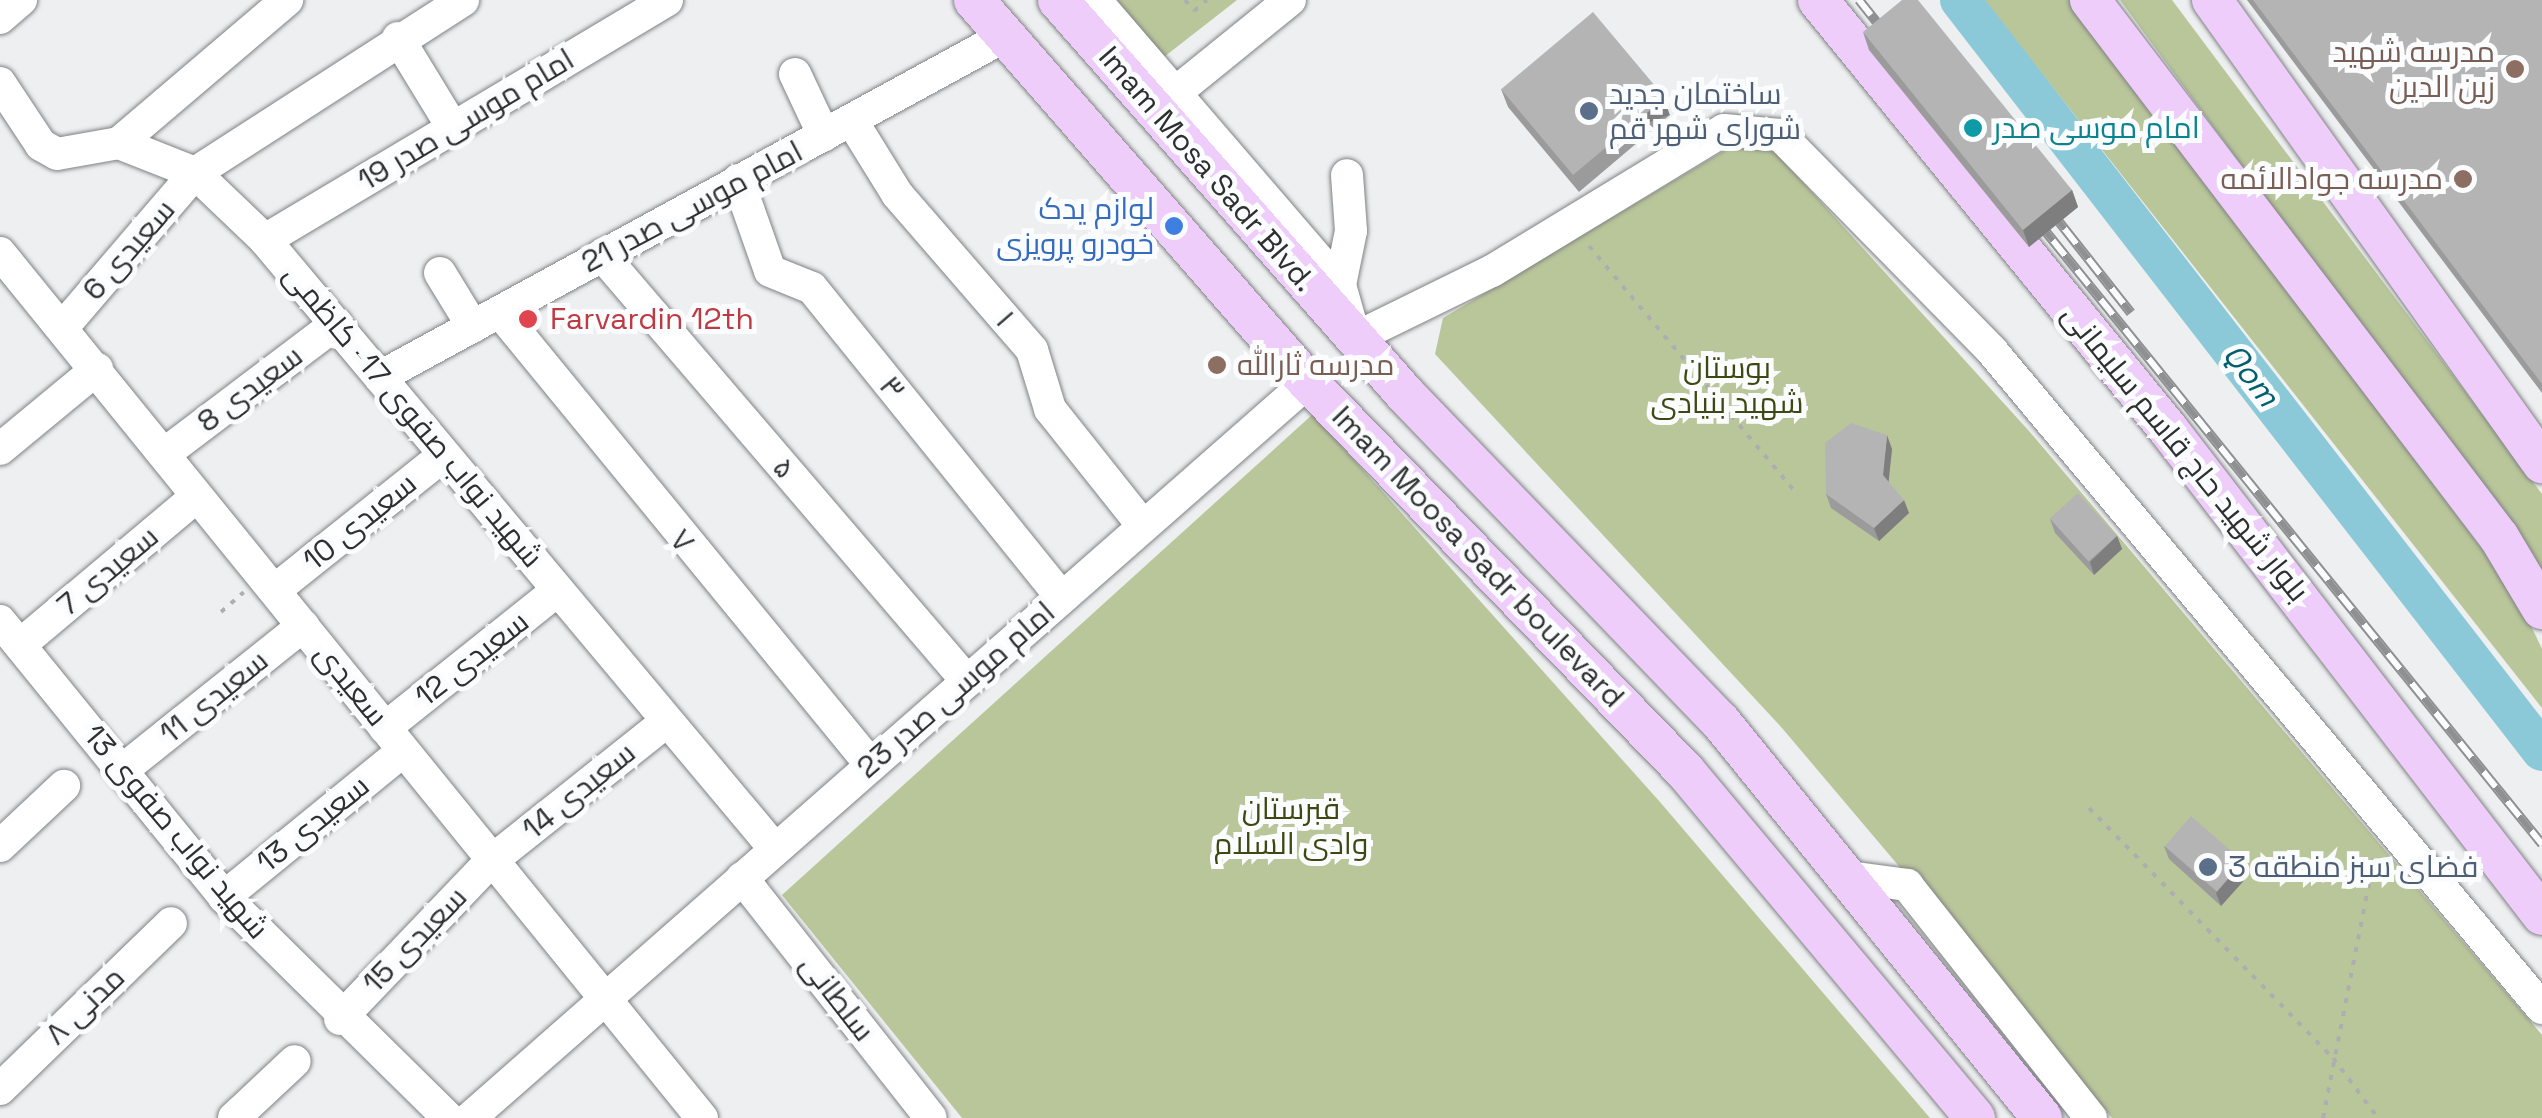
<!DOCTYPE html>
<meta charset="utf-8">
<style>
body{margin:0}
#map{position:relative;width:2542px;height:1118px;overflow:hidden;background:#edeff1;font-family:"Space Grotesk",Cairo,sans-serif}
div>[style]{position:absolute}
.green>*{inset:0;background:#b9c69a}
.river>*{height:40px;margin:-20px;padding:0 20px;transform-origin:20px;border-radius:20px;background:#8bc9d8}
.path>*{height:4px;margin-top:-2px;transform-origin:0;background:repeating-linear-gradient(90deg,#adaeb0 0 5px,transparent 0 13px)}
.roads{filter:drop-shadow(0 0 2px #808283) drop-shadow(0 0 2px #808283)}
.minor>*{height:32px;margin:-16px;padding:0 16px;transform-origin:16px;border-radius:16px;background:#fff}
.major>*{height:40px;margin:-20px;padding:0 20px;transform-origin:20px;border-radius:20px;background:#efcdfb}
.rail>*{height:10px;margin-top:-5px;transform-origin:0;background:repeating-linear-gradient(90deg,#fbfcfe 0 19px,#8f9091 0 38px);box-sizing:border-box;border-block:2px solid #8f9091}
.wall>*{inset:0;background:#9c9b9c}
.shaded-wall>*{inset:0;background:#7f7e7f;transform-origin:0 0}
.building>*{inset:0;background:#b5b4b5;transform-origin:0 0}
.dots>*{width:28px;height:28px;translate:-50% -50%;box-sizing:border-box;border:5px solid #fbfcfe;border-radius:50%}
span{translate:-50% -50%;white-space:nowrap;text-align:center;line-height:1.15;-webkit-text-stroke:10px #fbfcfe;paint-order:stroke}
.education-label{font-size:30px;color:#785e54}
.right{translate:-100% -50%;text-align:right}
.left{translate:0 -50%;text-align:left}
.service-label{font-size:30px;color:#4e5e75}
.street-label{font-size:30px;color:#2e2f2f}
.culture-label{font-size:30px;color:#0d838f}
.shop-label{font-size:30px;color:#366cbe}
.health-label{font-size:30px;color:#be3a42}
.park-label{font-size:30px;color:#3d4913}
.water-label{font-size:32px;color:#025f6e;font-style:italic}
</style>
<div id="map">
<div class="green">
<div style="clip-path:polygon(1117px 0,1237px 0,1164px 57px)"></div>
<div style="clip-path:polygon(1984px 0,2069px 0,2516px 594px,2542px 649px,2542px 708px)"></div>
<div style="clip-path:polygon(2120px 0,2172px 0,2542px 494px,2542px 574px)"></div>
<div style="clip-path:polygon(1737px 143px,1770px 146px,2029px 431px,2542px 1035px,2542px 1118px,2112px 1118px,1782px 728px,1435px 354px,1443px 318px)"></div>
<div style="clip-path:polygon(1313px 414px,1660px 802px,1930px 1118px,962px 1118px,782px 895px)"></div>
</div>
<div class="river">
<div style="left:1960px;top:0;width:950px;rotate:52.23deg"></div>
</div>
<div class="path">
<div style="left:1185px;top:0;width:14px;rotate:51deg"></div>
<div style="left:1194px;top:11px;width:17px;rotate:-40deg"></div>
<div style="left:1589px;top:246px;width:325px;rotate:50deg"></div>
<div style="left:221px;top:612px;width:30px;rotate:-41deg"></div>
<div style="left:2089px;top:808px;width:349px;rotate:45.7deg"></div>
<div style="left:2333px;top:1058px;width:75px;rotate:53.1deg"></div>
<div style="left:2323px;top:1118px;width:270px;rotate:-78.9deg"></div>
</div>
<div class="roads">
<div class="minor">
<div style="left:1095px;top:0;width:376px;rotate:49.3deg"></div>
<div style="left:1340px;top:285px;width:55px;rotate:74.2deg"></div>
<div style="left:1355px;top:338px;width:153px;rotate:-26.1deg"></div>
<div style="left:1492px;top:271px;width:271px;rotate:-31.3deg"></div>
<div style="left:1724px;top:130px;width:56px;rotate:5.1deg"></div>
<div style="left:1780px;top:135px;width:303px;rotate:45.5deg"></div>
<div style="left:1992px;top:351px;width:857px;rotate:50.07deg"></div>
<div style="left:0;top:18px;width:28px;rotate:-41deg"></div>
<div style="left:398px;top:38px;width:105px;rotate:58.6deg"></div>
<div style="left:795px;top:74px;width:68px;rotate:64.9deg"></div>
<div style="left:0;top:83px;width:74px;rotate:56.5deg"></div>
<div style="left:41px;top:145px;width:18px;rotate:29deg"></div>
<div style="left:57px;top:154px;width:63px;rotate:-10.1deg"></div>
<div style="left:119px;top:143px;width:82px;rotate:21.5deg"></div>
<div style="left:195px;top:173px;width:97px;rotate:43.7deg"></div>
<div style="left:265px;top:240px;width:794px;rotate:50.06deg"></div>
<div style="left:1175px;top:93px;width:148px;rotate:-39deg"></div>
<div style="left:852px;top:121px;width:86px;rotate:58.3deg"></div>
<div style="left:897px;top:194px;width:206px;rotate:49.1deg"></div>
<div style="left:1032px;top:350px;width:62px;rotate:73deg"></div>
<div style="left:1050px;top:409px;width:149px;rotate:51.5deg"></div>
<div style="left:119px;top:143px;width:221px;rotate:-40.4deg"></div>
<div style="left:738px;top:180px;width:96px;rotate:70.6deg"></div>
<div style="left:770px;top:271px;width:45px;rotate:22deg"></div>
<div style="left:812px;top:288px;width:398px;rotate:51.1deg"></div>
<div style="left:265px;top:240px;width:468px;rotate:-30.8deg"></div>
<div style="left:0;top:253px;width:1114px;rotate:50.94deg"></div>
<div style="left:602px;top:255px;width:561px;rotate:49.41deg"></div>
<div style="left:440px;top:273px;width:63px;rotate:58.6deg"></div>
<div style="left:1340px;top:285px;width:55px;rotate:-78.5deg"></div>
<div style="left:1351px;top:231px;width:56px;rotate:-94.1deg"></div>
<div style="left:500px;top:312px;width:586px;rotate:50.68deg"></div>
<div style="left:63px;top:327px;width:203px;rotate:-49.4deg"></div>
<div style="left:195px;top:173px;width:319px;rotate:-32.8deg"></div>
<div style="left:380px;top:377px;width:712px;rotate:-28.62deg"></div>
<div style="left:0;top:449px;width:126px;rotate:-39.5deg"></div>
<div style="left:164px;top:454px;width:216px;rotate:-37.1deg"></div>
<div style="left:275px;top:590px;width:216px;rotate:-38.6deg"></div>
<div style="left:0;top:621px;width:355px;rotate:50.9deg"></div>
<div style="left:224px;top:897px;width:315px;rotate:44.6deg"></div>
<div style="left:20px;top:645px;width:231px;rotate:-40.1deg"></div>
<div style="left:385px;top:728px;width:221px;rotate:-38.6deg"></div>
<div style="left:125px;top:768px;width:228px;rotate:-38.6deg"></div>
<div style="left:0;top:846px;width:88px;rotate:-43.2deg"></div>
<div style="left:1848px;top:877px;width:60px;rotate:7.7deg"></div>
<div style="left:1907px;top:885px;width:297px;rotate:51.7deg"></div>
<div style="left:742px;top:878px;width:305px;rotate:51.8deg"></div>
<div style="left:224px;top:897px;width:231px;rotate:-39.2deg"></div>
<div style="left:340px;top:1019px;width:217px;rotate:-46.3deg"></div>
<div style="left:490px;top:862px;width:226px;rotate:-38.5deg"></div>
<div style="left:0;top:1089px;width:238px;rotate:-44.1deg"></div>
<div style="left:234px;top:1118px;width:83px;rotate:-43.1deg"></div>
<div style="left:470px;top:1118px;width:1115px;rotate:-41.29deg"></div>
</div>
<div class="major">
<div style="left:974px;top:0;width:507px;rotate:48.84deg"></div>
<div style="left:1308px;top:382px;width:542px;rotate:45.9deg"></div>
<div style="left:1685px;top:771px;width:452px;rotate:50.1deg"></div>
<div style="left:1058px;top:0;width:525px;rotate:48.63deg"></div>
<div style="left:1405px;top:394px;width:454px;rotate:46.1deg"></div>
<div style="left:1720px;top:721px;width:511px;rotate:50.96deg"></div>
<div style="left:1818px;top:0;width:554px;rotate:50.79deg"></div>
<div style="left:2168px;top:429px;width:613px;rotate:52.42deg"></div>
<div style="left:2090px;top:0;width:675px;rotate:52.71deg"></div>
<div style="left:2499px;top:537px;width:84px;rotate:59.2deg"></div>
<div style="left:2212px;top:0;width:569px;rotate:54.52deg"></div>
</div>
</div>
<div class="rail">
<div style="left:1859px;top:0;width:56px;rotate:51.5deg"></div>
<div style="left:2041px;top:199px;width:145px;rotate:51.7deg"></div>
<div style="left:2029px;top:211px;width:815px;rotate:50.98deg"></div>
</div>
<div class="wall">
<div style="clip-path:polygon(2247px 0,2542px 0,2542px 393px)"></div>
<div style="clip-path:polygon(1863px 32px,2072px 190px,2078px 207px,2029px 247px,1869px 50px)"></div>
<div style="clip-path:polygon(1501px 89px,1670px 115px,1579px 192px,1508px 107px)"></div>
<div style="clip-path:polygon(1892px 449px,1888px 481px,1909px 513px,1879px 541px,1831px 508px,1826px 494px)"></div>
<div style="clip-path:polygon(2050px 519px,2117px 536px,2122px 549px,2094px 575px,2055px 533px)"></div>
<div style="clip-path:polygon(2164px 846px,2248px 876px,2221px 906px,2169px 859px)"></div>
</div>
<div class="shaded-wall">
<div style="left:1664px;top:98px;width:18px;height:120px;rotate:71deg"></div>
<div style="clip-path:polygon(2072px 190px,2078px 207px,2029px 247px,2023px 230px)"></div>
<div style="clip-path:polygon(1887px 435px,1892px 449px,1888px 488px,1883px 475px)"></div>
<div style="clip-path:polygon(1904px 500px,1909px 513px,1879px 541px,1874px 528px)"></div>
<div style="clip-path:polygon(2117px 536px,2122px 549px,2094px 575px,2090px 562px)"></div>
<div style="clip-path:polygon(2243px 862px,2248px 876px,2221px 906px,2216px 893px)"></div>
</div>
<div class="building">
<div style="clip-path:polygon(1902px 0,1918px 0,2072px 190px,2023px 230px,1863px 32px)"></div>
<div style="clip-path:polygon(2253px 0,2542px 0,2542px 384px)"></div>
<div style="left:1593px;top:12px;width:112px;height:120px;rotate:50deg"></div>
<div style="clip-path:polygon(1851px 423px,1887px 435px,1883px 475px,1904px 500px,1874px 528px,1826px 494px,1825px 443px)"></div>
<div style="left:2078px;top:493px;width:58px;height:38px;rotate:48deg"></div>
<div style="left:2191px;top:816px;width:69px;height:40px;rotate:41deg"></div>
</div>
<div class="dots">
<div style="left:2515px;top:69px;background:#8d6e63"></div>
<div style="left:1589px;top:111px;background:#5c6f8a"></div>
<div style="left:1973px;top:128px;background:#0f9aa8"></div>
<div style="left:2463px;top:179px;background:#8d6e63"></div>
<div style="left:1174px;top:226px;background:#3f7fe0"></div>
<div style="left:528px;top:319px;background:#e0444e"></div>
<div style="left:1217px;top:365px;background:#8d6e63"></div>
<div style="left:2208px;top:867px;background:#5c6f8a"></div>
</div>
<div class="education-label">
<span class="right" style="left:2495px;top:69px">مدرسه شهید<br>زین الدین</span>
<span class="right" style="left:2443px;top:179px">مدرسه جوادالائمه</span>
<span class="left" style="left:1237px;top:365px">مدرسه ثارالله</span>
</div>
<div class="service-label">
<span class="left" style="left:1609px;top:111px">ساختمان جدید<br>شورای شهر قم</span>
<span class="left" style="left:2228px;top:867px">فضای سبز منطقه 3</span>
</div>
<div class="street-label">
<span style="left:466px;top:120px;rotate:-31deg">امام موسی صدر 19</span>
<span style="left:1207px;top:169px;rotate:49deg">Imam Mosa Sadr Blvd.</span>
<span style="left:692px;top:207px;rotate:-28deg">امام موسی صدر 21</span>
<span style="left:129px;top:250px;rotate:-49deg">سعیدی 6</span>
<span style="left:1005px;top:319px;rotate:49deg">۱</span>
<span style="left:892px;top:388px;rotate:51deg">۳</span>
<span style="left:250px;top:389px;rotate:-37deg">سعیدی 8</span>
<span style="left:413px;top:416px;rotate:50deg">شهید نواب صفوی 17- کاظمی</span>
<span style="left:2185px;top:453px;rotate:51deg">بلوار شهید حاج قاسم سلیمانی</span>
<span style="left:784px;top:468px;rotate:49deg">۵</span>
<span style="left:360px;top:522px;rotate:-39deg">سعیدی 10</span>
<span style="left:682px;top:541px;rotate:50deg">۷</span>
<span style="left:1478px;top:557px;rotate:46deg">Imam Moosa Sadr boulevard</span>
<span style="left:108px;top:571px;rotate:-40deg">سعیدی 7</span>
<span style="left:472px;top:659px;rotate:-38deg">سعیدی 12</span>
<span style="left:351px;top:685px;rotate:51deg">سعیدی</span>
<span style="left:956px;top:690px;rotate:-41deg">امام موسی صدر 23</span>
<span style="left:214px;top:697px;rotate:-39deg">سعیدی 11</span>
<span style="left:579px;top:791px;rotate:-39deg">سعیدی 14</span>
<span style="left:313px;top:824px;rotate:-39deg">سعیدی 13</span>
<span style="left:176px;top:832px;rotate:50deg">شهید نواب صفوی 13</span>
<span style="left:415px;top:940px;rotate:-46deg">سعیدی 15</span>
<span style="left:837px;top:998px;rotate:52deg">سلطانی</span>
<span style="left:85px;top:1006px;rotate:-44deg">مدنی ۸</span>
</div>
<div class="culture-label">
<span class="left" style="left:1993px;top:128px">امام موسی صدر</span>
</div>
<div class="shop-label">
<span class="right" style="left:1154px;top:226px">لوازم یدک<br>خودرو پرویزی</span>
</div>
<div class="health-label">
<span class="left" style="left:550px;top:319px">Farvardin 12th</span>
</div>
<div class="park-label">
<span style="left:1727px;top:385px">بوستان<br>شهید بنیادی</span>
<span style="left:1291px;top:826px">قبرستان<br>وادی السلام</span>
</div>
<div class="water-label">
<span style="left:2251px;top:375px;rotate:52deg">Qom</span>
</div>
</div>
